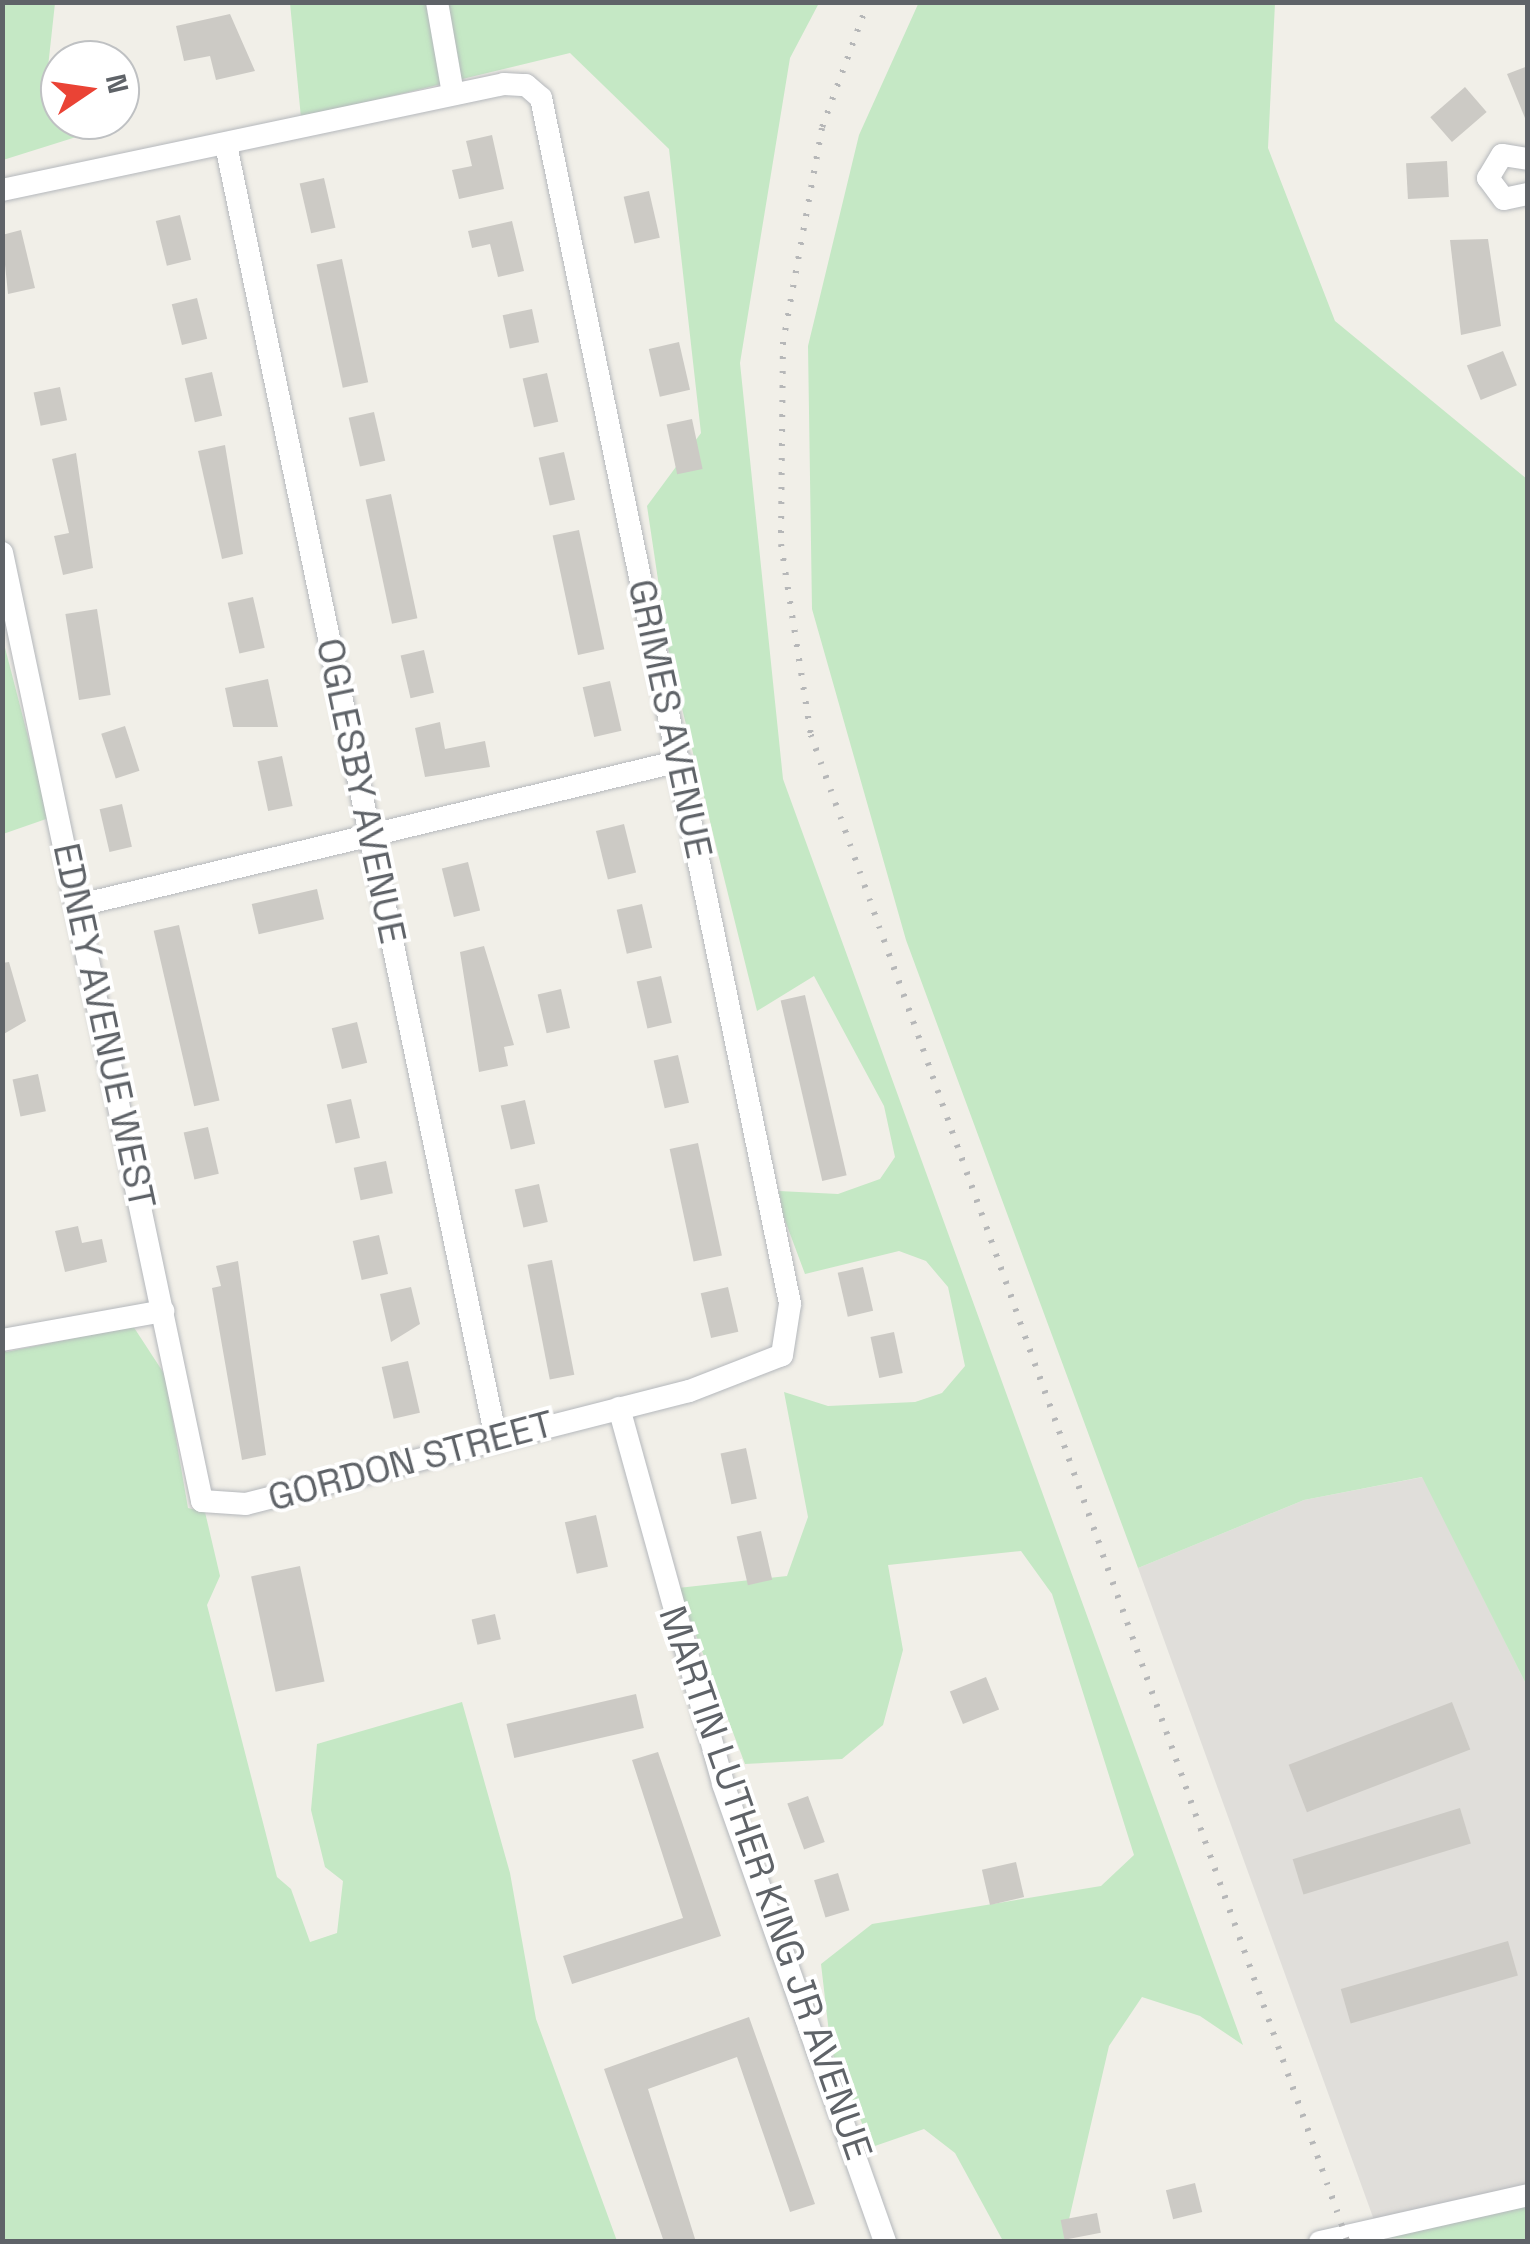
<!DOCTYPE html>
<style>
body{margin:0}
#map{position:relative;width:1530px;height:2244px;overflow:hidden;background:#f1efe8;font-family:"Space Grotesk",sans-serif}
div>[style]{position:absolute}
.industrial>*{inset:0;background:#e0deda}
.green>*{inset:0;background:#c5e8c5}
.building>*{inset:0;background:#cccac5;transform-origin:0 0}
.roads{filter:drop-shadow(0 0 2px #b5b8bc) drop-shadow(0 0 2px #b5b8bc)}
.minor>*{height:22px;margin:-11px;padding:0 11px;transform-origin:11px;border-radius:11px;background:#fff}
.rail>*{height:6px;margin-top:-3px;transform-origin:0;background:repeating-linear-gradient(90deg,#b6b7b8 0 2.5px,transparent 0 14.5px)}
span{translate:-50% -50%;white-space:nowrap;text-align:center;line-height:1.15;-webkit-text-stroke:8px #fff;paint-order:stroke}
.street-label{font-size:38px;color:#5f6368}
.frame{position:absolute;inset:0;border:5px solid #5f6368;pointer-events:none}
.north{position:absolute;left:40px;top:40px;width:100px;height:100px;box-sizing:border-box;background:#fff;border:2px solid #bfc1c3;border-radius:50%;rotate:77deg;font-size:28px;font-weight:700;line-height:40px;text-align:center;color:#5f6368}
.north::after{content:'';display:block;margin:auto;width:35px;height:45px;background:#ea4335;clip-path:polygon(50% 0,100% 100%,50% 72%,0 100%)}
</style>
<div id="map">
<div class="industrial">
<div style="clip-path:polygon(1423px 1477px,1527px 1686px,1527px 2186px,1374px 2220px,1138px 1568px,1304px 1500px)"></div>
</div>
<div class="green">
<div style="clip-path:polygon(3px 2px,55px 3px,48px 67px,60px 72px,60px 120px,108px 127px,3px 160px)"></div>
<div style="clip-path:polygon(919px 2px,1275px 3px,1268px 148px,1335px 321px,1527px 479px,1527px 1686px,1422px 1477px,1304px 1500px,1138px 1568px,906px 940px,812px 609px,808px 346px,859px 135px)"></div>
<div style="clip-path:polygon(290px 3px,819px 3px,790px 58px,740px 363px,783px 779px,1243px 2045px,1200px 2016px,1142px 1997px,1109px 2046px,1064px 2241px,1003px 2241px,955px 2153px,924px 2129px,872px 2147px,831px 2050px,821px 1964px,872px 1924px,1101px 1886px,1134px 1855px,1052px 1594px,1021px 1551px,888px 1565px,903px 1650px,883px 1725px,842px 1759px,745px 1764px,678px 1588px,787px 1576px,808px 1517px,784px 1392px,828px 1406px,915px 1402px,942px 1393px,965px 1366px,948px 1287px,926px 1261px,899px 1251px,805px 1274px,783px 1215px,779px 1191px,838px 1194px,880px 1179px,895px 1157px,884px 1106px,814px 976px,757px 1011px,670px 660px,647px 506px,701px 433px,669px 149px,570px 53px,301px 118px)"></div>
<div style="clip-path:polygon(2px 636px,49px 818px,3px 834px,2px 834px)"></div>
<div style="clip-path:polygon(133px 1326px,165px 1375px,188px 1508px,205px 1512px,220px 1576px,207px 1605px,277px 1877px,291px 1889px,310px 1942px,337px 1933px,343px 1881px,325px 1867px,311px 1810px,317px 1744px,462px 1702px,510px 1873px,536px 2019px,617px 2241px,3px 2241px,2px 1340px,6px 1352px)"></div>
<div style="clip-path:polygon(1527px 2205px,1527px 2241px,1381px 2238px)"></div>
</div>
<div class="building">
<div style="clip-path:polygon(230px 14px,255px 71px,216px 80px,210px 56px,184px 61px,176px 26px)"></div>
<div style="clip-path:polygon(1528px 66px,1528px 123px,1527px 123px,1507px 74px)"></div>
<div style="left:1465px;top:87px;width:33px;height:46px;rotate:49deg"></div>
<div style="clip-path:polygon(492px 135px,504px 189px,459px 199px,452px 170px,472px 166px,466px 141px)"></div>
<div style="left:1447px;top:161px;width:36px;height:41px;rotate:87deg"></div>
<div style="left:324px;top:178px;width:51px;height:25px;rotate:77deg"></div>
<div style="left:649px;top:191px;width:48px;height:26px;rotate:77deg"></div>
<div style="left:180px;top:215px;width:46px;height:25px;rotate:76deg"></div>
<div style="clip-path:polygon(512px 221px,524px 271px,498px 277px,490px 244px,472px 248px,468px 231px)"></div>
<div style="clip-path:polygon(21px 230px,35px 288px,8px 294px,2px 235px)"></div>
<div style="clip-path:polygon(1488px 239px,1501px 326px,1461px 335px,1450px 240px)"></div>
<div style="left:342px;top:259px;width:126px;height:26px;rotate:78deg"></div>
<div style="left:197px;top:298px;width:42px;height:26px;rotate:76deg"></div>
<div style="left:532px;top:309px;width:34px;height:30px;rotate:78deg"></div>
<div style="left:679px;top:342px;width:49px;height:31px;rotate:77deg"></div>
<div style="left:1503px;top:351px;width:37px;height:39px;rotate:68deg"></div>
<div style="left:212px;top:372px;width:45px;height:28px;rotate:77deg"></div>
<div style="left:547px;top:373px;width:50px;height:25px;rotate:77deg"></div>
<div style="left:60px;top:387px;width:34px;height:27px;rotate:78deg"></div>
<div style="left:374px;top:412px;width:50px;height:26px;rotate:77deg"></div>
<div style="left:692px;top:419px;width:51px;height:26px;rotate:78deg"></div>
<div style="clip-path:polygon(225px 445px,243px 554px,222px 559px,198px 451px)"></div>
<div style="left:564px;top:452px;width:49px;height:26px;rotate:77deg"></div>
<div style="clip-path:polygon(76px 453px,93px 568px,63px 575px,54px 536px,69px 533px,52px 459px)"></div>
<div style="left:391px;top:494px;width:127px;height:26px;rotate:78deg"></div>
<div style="left:579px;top:530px;width:122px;height:27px;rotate:78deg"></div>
<div style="left:253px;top:597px;width:52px;height:26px;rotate:77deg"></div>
<div style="left:97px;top:609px;width:87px;height:32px;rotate:81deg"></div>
<div style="left:424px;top:650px;width:44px;height:24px;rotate:77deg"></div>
<div style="clip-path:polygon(268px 679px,278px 727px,233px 727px,225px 688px)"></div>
<div style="left:610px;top:681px;width:51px;height:28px;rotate:77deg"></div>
<div style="clip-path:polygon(440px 722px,445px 749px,485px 741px,490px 767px,425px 777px,415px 728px)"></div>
<div style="left:125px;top:726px;width:47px;height:25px;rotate:72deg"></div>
<div style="left:282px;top:756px;width:51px;height:25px;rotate:78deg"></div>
<div style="left:122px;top:804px;width:44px;height:23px;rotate:77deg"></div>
<div style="left:624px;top:824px;width:50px;height:29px;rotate:76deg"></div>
<div style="left:468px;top:862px;width:50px;height:27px;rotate:76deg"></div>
<div style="left:317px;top:889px;width:31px;height:67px;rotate:77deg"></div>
<div style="left:642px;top:904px;width:45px;height:26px;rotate:77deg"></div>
<div style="left:179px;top:925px;width:180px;height:26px;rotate:77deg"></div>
<div style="clip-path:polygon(484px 946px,514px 1045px,504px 1047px,508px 1066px,479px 1072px,460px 952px)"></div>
<div style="clip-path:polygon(9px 962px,26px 1021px,2px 1035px,2px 963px)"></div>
<div style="left:661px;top:976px;width:48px;height:25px;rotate:77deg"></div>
<div style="left:561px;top:989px;width:40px;height:24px;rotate:77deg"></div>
<div style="left:805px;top:995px;width:185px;height:25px;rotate:77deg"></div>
<div style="left:357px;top:1022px;width:42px;height:26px;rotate:76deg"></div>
<div style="left:678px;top:1055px;width:49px;height:25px;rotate:77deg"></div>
<div style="left:38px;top:1074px;width:38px;height:26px;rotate:78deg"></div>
<div style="left:351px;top:1099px;width:40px;height:25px;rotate:77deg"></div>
<div style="left:525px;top:1100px;width:45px;height:25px;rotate:77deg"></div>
<div style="left:208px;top:1127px;width:48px;height:25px;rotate:77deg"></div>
<div style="left:698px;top:1143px;width:115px;height:29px;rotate:78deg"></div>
<div style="left:386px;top:1161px;width:33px;height:33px;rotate:78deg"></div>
<div style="left:539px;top:1184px;width:39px;height:25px;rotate:77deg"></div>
<div style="clip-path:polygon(78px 1226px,82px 1243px,102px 1239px,107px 1262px,65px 1272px,55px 1231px)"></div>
<div style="left:379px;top:1235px;width:40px;height:27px;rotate:77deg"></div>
<div style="left:552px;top:1260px;width:117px;height:25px;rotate:79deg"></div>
<div style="clip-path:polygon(238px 1261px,266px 1455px,242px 1460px,212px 1288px,221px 1286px,216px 1266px)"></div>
<div style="left:863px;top:1267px;width:45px;height:26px;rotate:77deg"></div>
<div style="clip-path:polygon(411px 1287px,420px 1324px,391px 1342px,380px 1294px)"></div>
<div style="left:728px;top:1287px;width:46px;height:28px;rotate:77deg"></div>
<div style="left:894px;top:1332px;width:42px;height:24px;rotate:78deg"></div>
<div style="left:408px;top:1361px;width:53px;height:27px;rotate:77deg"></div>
<div style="left:746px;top:1448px;width:52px;height:26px;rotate:78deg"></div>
<div style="left:596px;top:1515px;width:53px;height:32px;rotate:77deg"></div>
<div style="left:761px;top:1531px;width:50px;height:25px;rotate:77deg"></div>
<div style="left:300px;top:1566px;width:118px;height:50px;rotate:78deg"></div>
<div style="left:495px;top:1614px;width:26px;height:24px;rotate:77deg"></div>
<div style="left:986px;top:1677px;width:35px;height:39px;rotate:68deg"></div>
<div style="left:636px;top:1694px;width:35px;height:133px;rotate:77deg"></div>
<div style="left:1452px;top:1702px;width:51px;height:175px;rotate:69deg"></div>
<div style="clip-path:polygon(658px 1752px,721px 1936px,572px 1984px,563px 1956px,683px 1918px,632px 1760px)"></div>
<div style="left:808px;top:1796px;width:49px;height:22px;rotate:70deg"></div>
<div style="left:1460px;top:1808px;width:37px;height:175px;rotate:73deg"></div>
<div style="left:1016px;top:1862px;width:36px;height:35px;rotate:77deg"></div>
<div style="left:838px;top:1873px;width:39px;height:25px;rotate:73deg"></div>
<div style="left:1508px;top:1941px;width:36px;height:174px;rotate:74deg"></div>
<div style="clip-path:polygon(749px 2017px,815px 2204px,790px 2212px,737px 2057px,648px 2089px,696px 2242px,664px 2242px,604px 2069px)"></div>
<div style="left:1195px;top:2183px;width:30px;height:30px;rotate:76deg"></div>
<div style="left:1097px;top:2213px;width:20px;height:37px;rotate:79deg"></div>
</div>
<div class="roads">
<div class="minor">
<div style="left:437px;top:2px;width:93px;rotate:80.1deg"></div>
<div style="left:226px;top:145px;width:1321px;rotate:78.21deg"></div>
<div style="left:1528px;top:159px;width:26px;rotate:-171deg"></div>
<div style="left:1502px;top:155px;width:27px;rotate:121deg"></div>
<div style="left:1488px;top:178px;width:26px;rotate:53deg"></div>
<div style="left:1504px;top:199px;width:25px;rotate:-12deg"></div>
<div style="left:2px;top:190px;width:513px;rotate:-11.92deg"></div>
<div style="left:504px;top:84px;width:22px;rotate:3deg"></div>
<div style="left:526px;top:85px;width:20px;rotate:41deg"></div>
<div style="left:541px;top:98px;width:1231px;rotate:78.33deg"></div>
<div style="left:790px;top:1304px;width:52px;rotate:98.9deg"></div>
<div style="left:782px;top:1355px;width:100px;rotate:158.8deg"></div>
<div style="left:689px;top:1391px;width:457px;rotate:165.7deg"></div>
<div style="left:246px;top:1504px;width:44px;rotate:-176.1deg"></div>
<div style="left:202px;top:1501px;width:969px;rotate:-101.91deg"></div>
<div style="left:80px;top:905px;width:617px;rotate:-13.5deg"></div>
<div style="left:2px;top:1340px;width:164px;rotate:-10.2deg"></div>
<div style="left:619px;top:1408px;width:390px;rotate:74.5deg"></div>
<div style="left:723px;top:1784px;width:486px;rotate:70.5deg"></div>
<div style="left:1320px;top:2242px;width:213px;rotate:-12.7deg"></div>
</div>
</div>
<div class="rail">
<div style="left:868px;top:2px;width:134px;rotate:110.1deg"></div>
<div style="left:822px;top:128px;width:218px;rotate:100.3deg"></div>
<div style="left:783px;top:342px;width:202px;rotate:90.6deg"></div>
<div style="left:781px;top:544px;width:193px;rotate:81.1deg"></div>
<div style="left:811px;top:735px;width:1600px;rotate:70.39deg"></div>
</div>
<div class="street-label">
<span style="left:670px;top:719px;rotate:78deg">GRIMES AVENUE</span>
<span style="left:361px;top:791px;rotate:78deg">OGLESBY AVENUE</span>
<span style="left:104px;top:1026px;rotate:78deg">EDNEY AVENUE WEST</span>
<span style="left:411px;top:1461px;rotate:-15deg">GORDON STREET</span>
<span style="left:765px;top:1883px;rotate:71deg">MARTIN LUTHER KING JR AVENUE</span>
</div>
<div class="frame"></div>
<div class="north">N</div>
</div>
